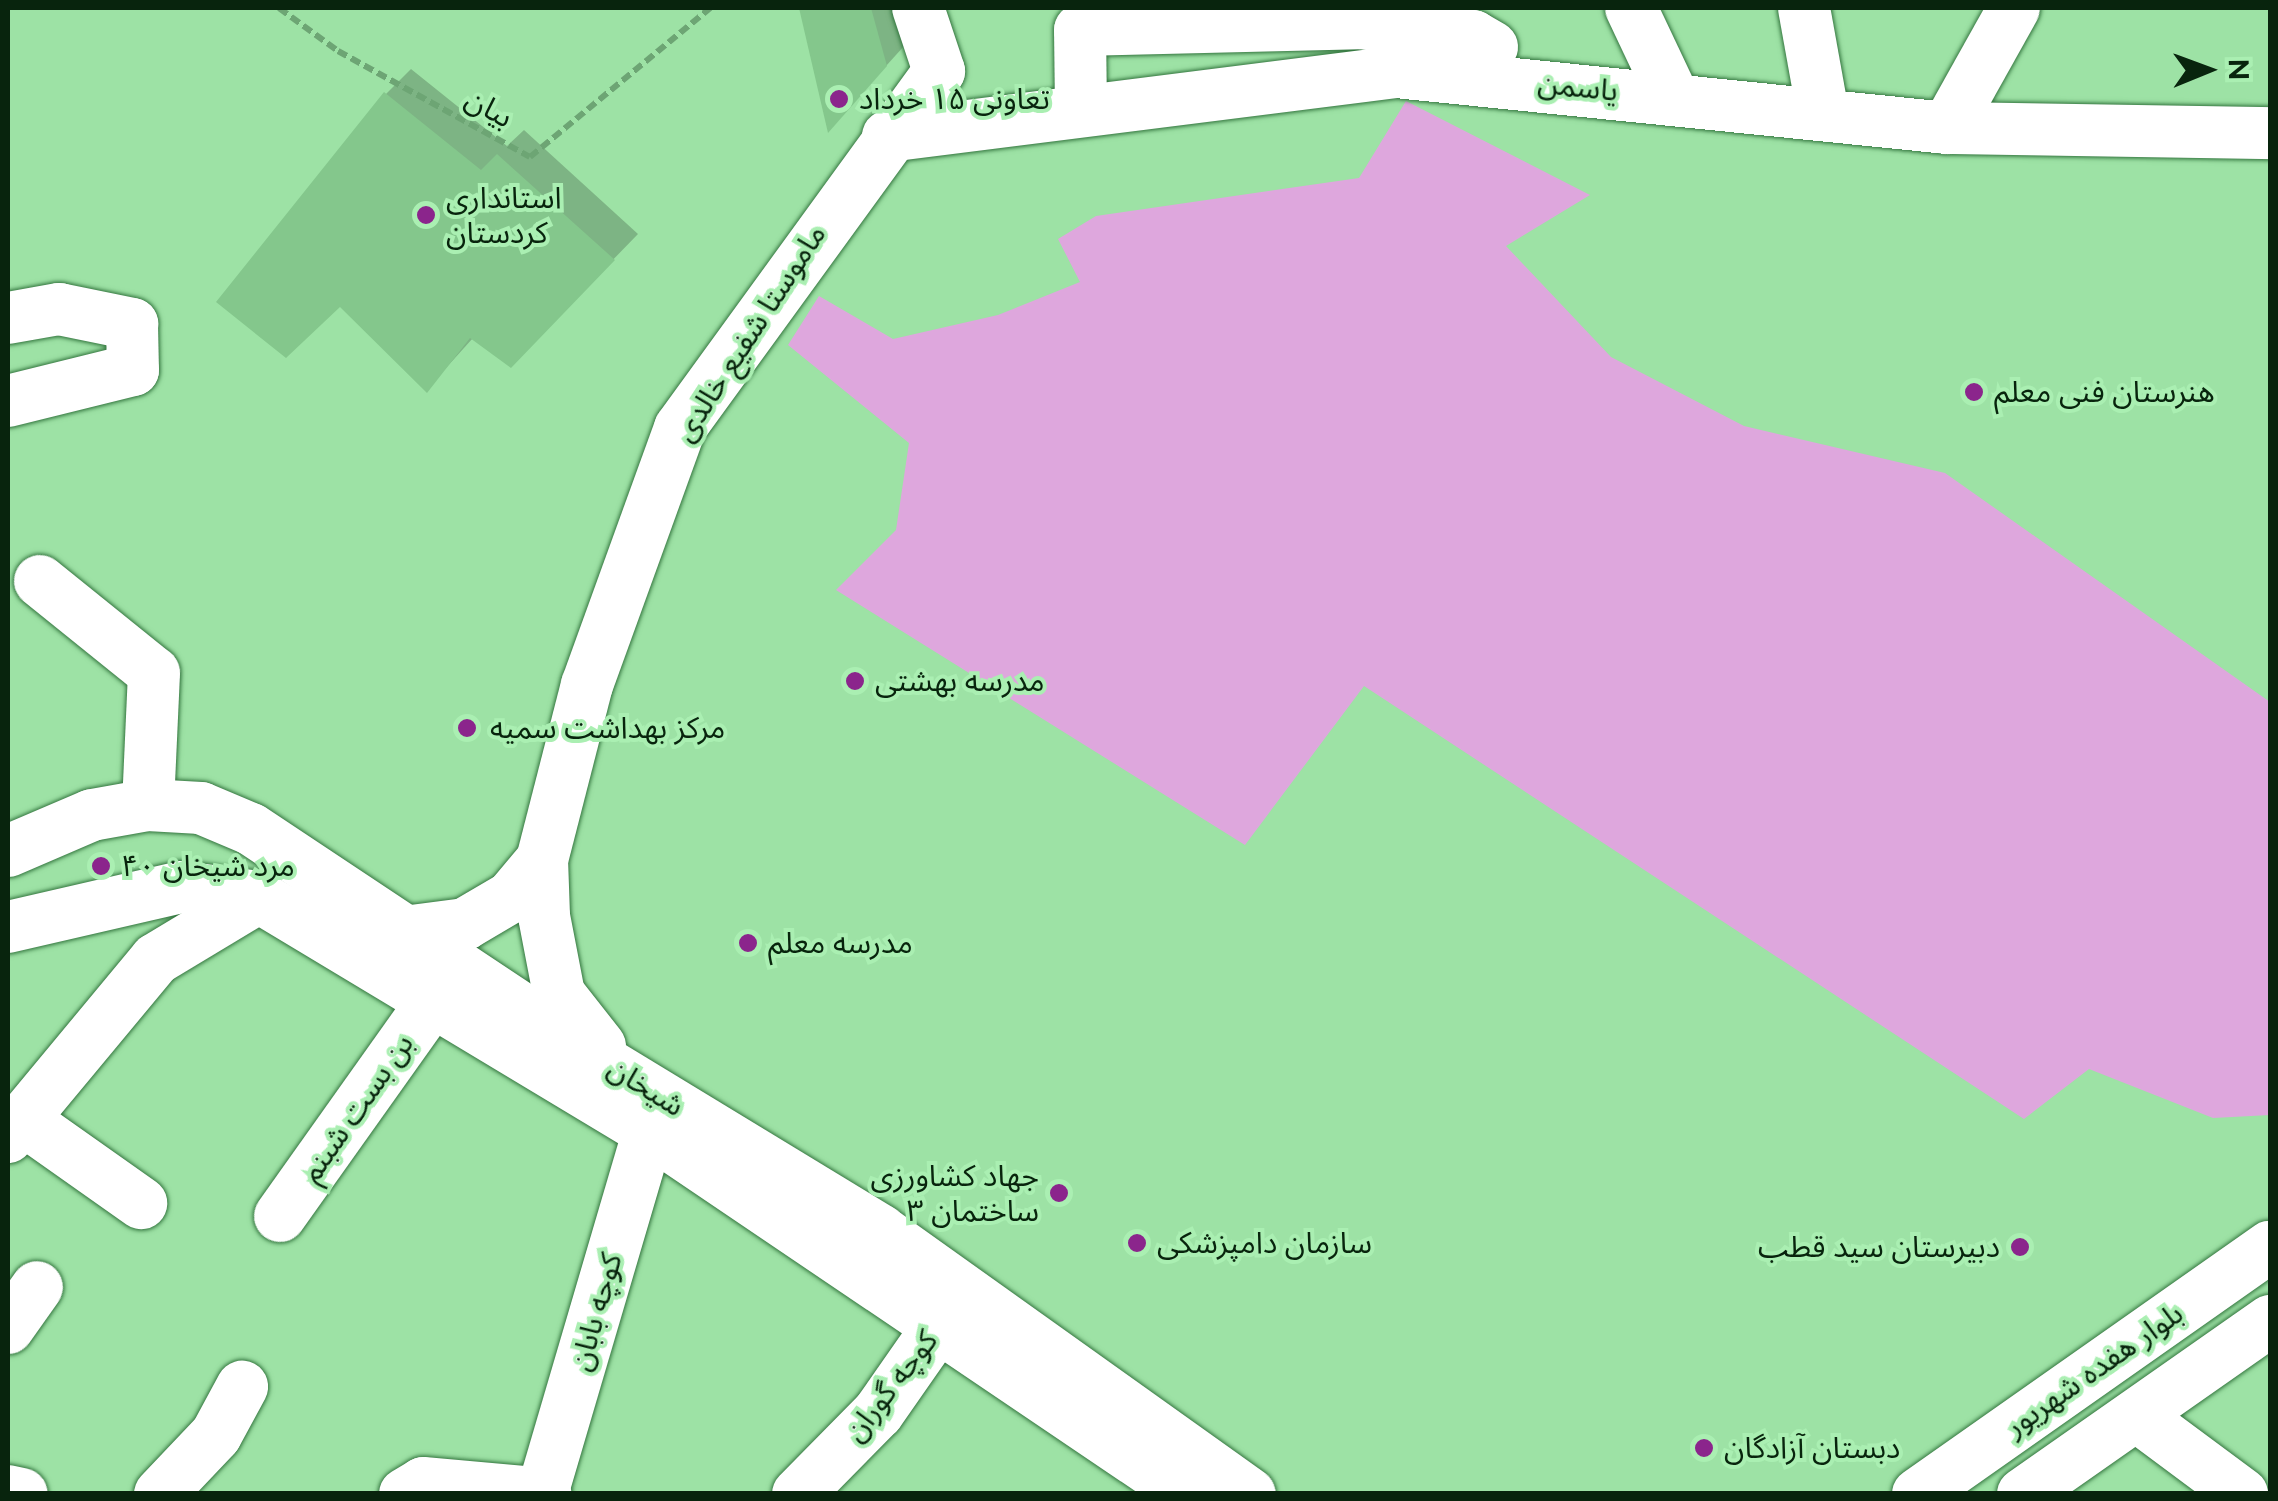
<!DOCTYPE html>
<meta charset="utf-8">
<style>
body{margin:0}
#map{position:relative;width:2278px;height:1501px;overflow:hidden;background:#9de2a5;font-family:Raleway,"Noto Sans Arabic",sans-serif}
div>[style]{position:absolute}
.green>*{inset:0;background:#dea7dd}
.shadow>*{inset:0;background:#0003}
.building>*{inset:0;background:#84c78c}
.path>*{height:6px;margin-top:-3px;transform-origin:0;background:repeating-linear-gradient(90deg,#6da574 0 10px,transparent 0 15px)}
.roads{filter:drop-shadow(0 0 2px #34763f) drop-shadow(0 0 2px #34763f)}
.minor>*{height:52px;margin:-26px;padding:0 26px;transform-origin:26px;border-radius:26px;background:#fff}
.dots>*{width:28px;height:28px;translate:-50% -50%;box-sizing:border-box;border:5px solid #aaefb2;border-radius:50%}
span{translate:-50% -50%;white-space:nowrap;text-align:center;line-height:1.15;-webkit-text-stroke:8px #aaefb2;paint-order:stroke}
.street-label{font-size:30px;color:#08240d}
.poi-label{font-size:30px;color:#08240d}
.left{translate:0 -50%;text-align:left}
.right{translate:-100% -50%;text-align:right}
.frame{position:absolute;inset:0;border:10px solid #08240d;pointer-events:none}
.north{position:absolute;left:2158px;top:20px;width:100px;height:100px;-webkit-text-stroke:8px #aaefb2;paint-order:stroke;rotate:89deg;font-size:28px;font-weight:700;line-height:40px;text-align:center;color:#08240d}
.north::after{content:'';display:block;margin:auto;width:35px;height:45px;background:#08240d;clip-path:polygon(50% 0,100% 100%,50% 72%,0 100%)}
</style>
<div id="map">
<div class="green">
<div style="clip-path:polygon(1406px 101px,1590px 195px,1506px 246px,1611px 357px,1744px 426px,1945px 473px,2270px 702px,2270px 1115px,2213px 1118px,2089px 1069px,2024px 1119px,1364px 686px,1245px 845px,836px 590px,896px 530px,909px 443px,788px 345px,819px 296px,893px 339px,998px 315px,1080px 282px,1058px 239px,1096px 216px,1359px 178px)"></div>
</div>
<div class="shadow">
<div style="clip-path:polygon(801px 8px,895px 8px,905px 45px,830px 128px)"></div>
<div style="clip-path:polygon(411px 69px,507px 146px,524px 130px,638px 234px,536px 339px,473px 338px,427px 389px,340px 304px,386px 94px)"></div>
</div>
<div class="building">
<div style="clip-path:polygon(799px 8px,871px 8px,887px 66px,828px 133px)"></div>
<div style="clip-path:polygon(384px 92px,481px 170px,497px 154px,615px 260px,511px 368px,470px 338px,427px 393px,340px 307px,286px 358px,216px 302px)"></div>
</div>
<div class="path">
<div style="left:279px;top:8px;width:73px;rotate:36.1deg"></div>
<div style="left:338px;top:51px;width:219px;rotate:28.9deg"></div>
<div style="left:530px;top:157px;width:234px;rotate:-39.6deg"></div>
</div>
<div class="roads">
<div class="minor">
<div style="left:1631px;top:8px;width:98px;rotate:64.7deg"></div>
<div style="left:1804px;top:8px;width:108px;rotate:79.8deg"></div>
<div style="left:1081px;top:110px;width:80px;rotate:-90.7deg"></div>
<div style="left:1080px;top:30px;width:279px;rotate:-1.4deg"></div>
<div style="left:1359px;top:23px;width:115px;rotate:6.5deg"></div>
<div style="left:1473px;top:36px;width:22px;rotate:30deg"></div>
<div style="left:1947px;top:128px;width:137px;rotate:-60.8deg"></div>
<div style="left:888px;top:136px;width:512px;rotate:-7.18deg"></div>
<div style="left:1396px;top:72px;width:554px;rotate:5.8deg"></div>
<div style="left:1947px;top:128px;width:323px;rotate:0.9deg"></div>
<div style="left:8px;top:318px;width:52px;rotate:-10deg"></div>
<div style="left:59px;top:309px;width:75px;rotate:11.6deg"></div>
<div style="left:132px;top:324px;width:46px;rotate:88.8deg"></div>
<div style="left:133px;top:370px;width:129px;rotate:166.1deg"></div>
<div style="left:40px;top:581px;width:146px;rotate:38.9deg"></div>
<div style="left:154px;top:673px;width:132px;rotate:92.6deg"></div>
<div style="left:8px;top:851px;width:91px;rotate:-23.2deg"></div>
<div style="left:92px;top:815px;width:57px;rotate:-10.1deg"></div>
<div style="left:148px;top:805px;width:53px;rotate:3.2deg"></div>
<div style="left:201px;top:808px;width:54px;rotate:22.8deg"></div>
<div style="left:251px;top:829px;width:388px;rotate:33.6deg"></div>
<div style="left:574px;top:1044px;width:359px;rotate:31.3deg"></div>
<div style="left:881px;top:1231px;width:453px;rotate:35.5deg"></div>
<div style="left:8px;top:927px;width:178px;rotate:-13deg"></div>
<div style="left:181px;top:887px;width:79px;rotate:7.3deg"></div>
<div style="left:259px;top:897px;width:455px;rotate:31deg"></div>
<div style="left:649px;top:1131px;width:648px;rotate:34.06deg"></div>
<div style="left:404px;top:932px;width:62px;rotate:-7.5deg"></div>
<div style="left:465px;top:924px;width:53px;rotate:-30.4deg"></div>
<div style="left:511px;top:897px;width:48px;rotate:-50deg"></div>
<div style="left:600px;top:1046px;width:66px;rotate:-128.3deg"></div>
<div style="left:559px;top:994px;width:79px;rotate:-100.9deg"></div>
<div style="left:544px;top:916px;width:56px;rotate:-92deg"></div>
<div style="left:542px;top:860px;width:181px;rotate:-75.6deg"></div>
<div style="left:587px;top:685px;width:273px;rotate:-70.1deg"></div>
<div style="left:680px;top:428px;width:441px;rotate:-54deg"></div>
<div style="left:939px;top:71px;width:66px;rotate:-108.4deg"></div>
<div style="left:22px;top:1119px;width:146px;rotate:35.2deg"></div>
<div style="left:8px;top:1137px;width:231px;rotate:-50.3deg"></div>
<div style="left:156px;top:959px;width:120px;rotate:-31deg"></div>
<div style="left:280px;top:1216px;width:266px;rotate:-54.6deg"></div>
<div style="left:8px;top:1328px;width:50px;rotate:-54.7deg"></div>
<div style="left:2137px;top:1416px;width:131px;rotate:36.6deg"></div>
<div style="left:8px;top:1491px;width:14px;rotate:12deg"></div>
<div style="left:160px;top:1494px;width:81px;rotate:-46.5deg"></div>
<div style="left:216px;top:1435px;width:55px;rotate:-61.6deg"></div>
<div style="left:405px;top:1494px;width:21px;rotate:-31deg"></div>
<div style="left:423px;top:1483px;width:123px;rotate:5.1deg"></div>
<div style="left:542px;top:1494px;width:378px;rotate:-73.6deg"></div>
<div style="left:798px;top:1494px;width:114px;rotate:-45.4deg"></div>
<div style="left:878px;top:1413px;width:145px;rotate:-55.1deg"></div>
<div style="left:1918px;top:1494px;width:430px;rotate:-35.1deg"></div>
<div style="left:2023px;top:1494px;width:302px;rotate:-35deg"></div>
</div>
</div>
<div class="dots">
<div style="left:839px;top:99px;background:#8b258c"></div>
<div style="left:426px;top:215px;background:#8b258c"></div>
<div style="left:1974px;top:392px;background:#8b258c"></div>
<div style="left:855px;top:681px;background:#8b258c"></div>
<div style="left:467px;top:728px;background:#8b258c"></div>
<div style="left:101px;top:866px;background:#8b258c"></div>
<div style="left:748px;top:943px;background:#8b258c"></div>
<div style="left:1059px;top:1193px;background:#8b258c"></div>
<div style="left:1137px;top:1243px;background:#8b258c"></div>
<div style="left:2020px;top:1247px;background:#8b258c"></div>
<div style="left:1704px;top:1448px;background:#8b258c"></div>
</div>
<div class="street-label">
<span style="left:1578px;top:87px;rotate:6deg">یاسمن</span>
<span style="left:489px;top:108px;rotate:29deg">بیان</span>
<span style="left:750px;top:333px;rotate:-57deg">ماموستا شفیع خالدی</span>
<span style="left:646px;top:1087px;rotate:32deg">شیخان</span>
<span style="left:357px;top:1108px;rotate:-55deg">بن بست شبنم</span>
<span style="left:596px;top:1312px;rotate:-74deg">کوچه بابان</span>
<span style="left:2094px;top:1370px;rotate:-35deg">بلوار هفده شهریور</span>
<span style="left:891px;top:1386px;rotate:-52deg">کوچه گوران</span>
</div>
<div class="poi-label">
<span class="left" style="left:859px;top:99px">تعاونی ۱۵ خرداد</span>
<span class="left" style="left:446px;top:215px">استانداری<br>کردستان</span>
<span class="left" style="left:1994px;top:392px">هنرستان فنی معلم</span>
<span class="left" style="left:875px;top:681px">مدرسه بهشتی</span>
<span class="left" style="left:490px;top:728px">مرکز بهداشت سمیه</span>
<span class="left" style="left:121px;top:866px">۴۰ مرد شیخان</span>
<span class="left" style="left:768px;top:943px">مدرسه معلم</span>
<span class="right" style="left:1039px;top:1193px">جهاد کشاورزی<br>ساختمان ۳</span>
<span class="left" style="left:1157px;top:1243px">سازمان دامپزشکی</span>
<span class="right" style="left:2000px;top:1247px">دبیرستان سید قطب</span>
<span class="left" style="left:1724px;top:1448px">دبستان آزادگان</span>
</div>
<div class="frame"></div>
<div class="north">N</div>
</div>
